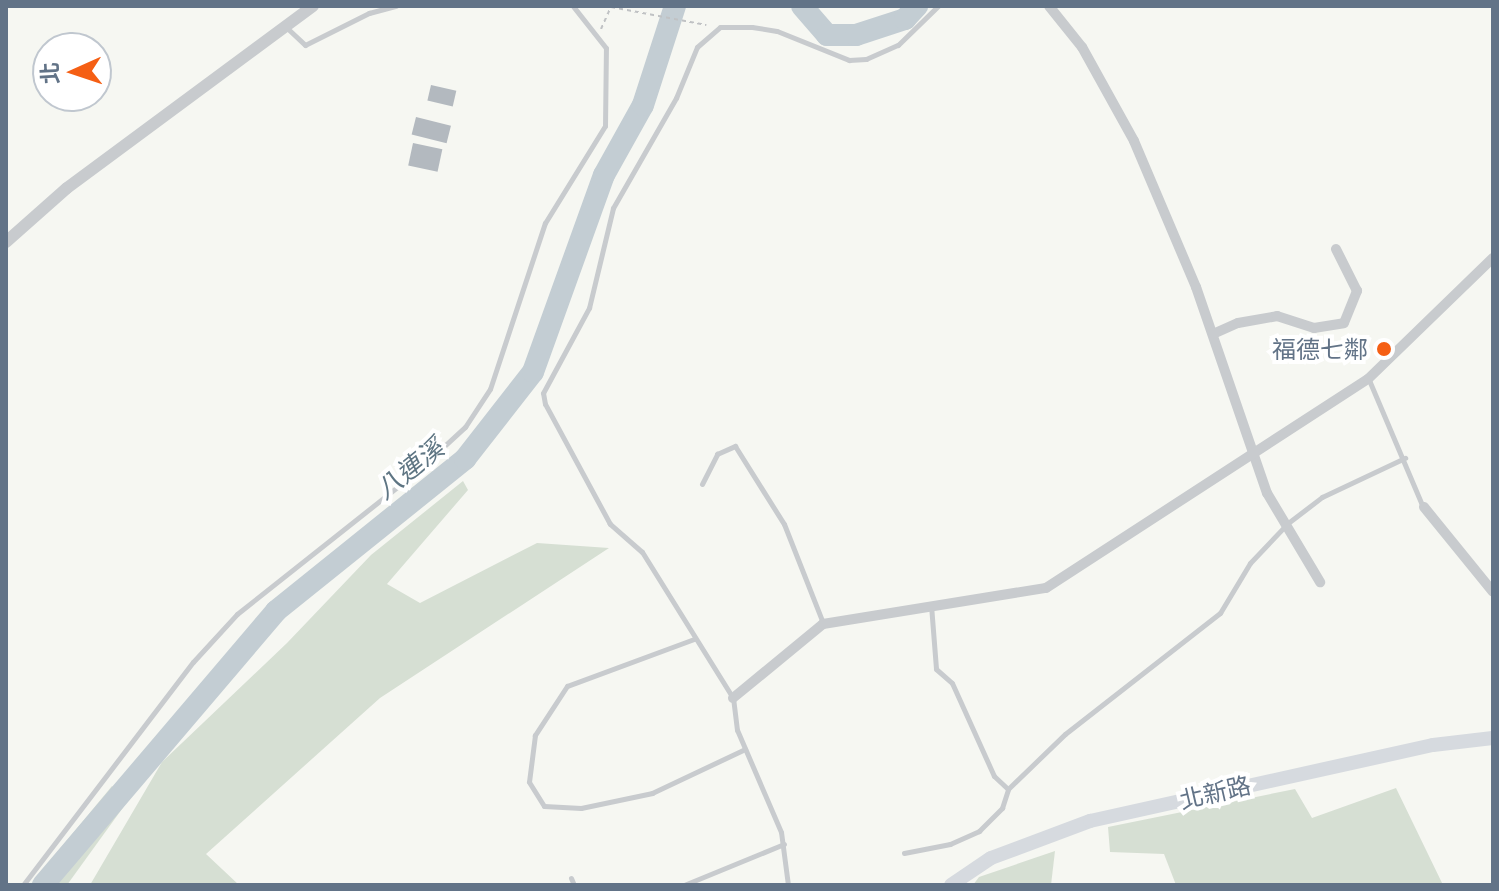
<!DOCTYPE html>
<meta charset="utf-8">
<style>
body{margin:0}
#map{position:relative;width:1499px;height:891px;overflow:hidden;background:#f6f7f2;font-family:Commissioner,"Noto Sans TC",sans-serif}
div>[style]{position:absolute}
.green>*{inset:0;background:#d6dfd3}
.river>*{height:22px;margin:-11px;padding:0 11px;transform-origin:11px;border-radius:11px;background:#c3cdd3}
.building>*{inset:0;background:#b3b9bf;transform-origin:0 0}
.path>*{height:2px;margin-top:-1px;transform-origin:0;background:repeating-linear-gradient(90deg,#c0c2c4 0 4px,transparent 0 8px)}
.service>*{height:5px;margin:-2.5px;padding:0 2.5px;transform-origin:2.5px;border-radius:2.5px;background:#c8cbce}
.minor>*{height:10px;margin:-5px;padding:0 5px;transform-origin:5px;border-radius:5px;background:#c8cbce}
.tertiary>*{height:12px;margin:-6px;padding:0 6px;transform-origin:6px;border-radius:6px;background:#c8cbce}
.secondary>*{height:14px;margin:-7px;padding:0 7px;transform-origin:7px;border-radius:7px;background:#d6dadf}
.dots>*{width:22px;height:22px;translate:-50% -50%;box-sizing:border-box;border:4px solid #fff;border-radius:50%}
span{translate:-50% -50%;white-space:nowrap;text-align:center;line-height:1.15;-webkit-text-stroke:8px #fff;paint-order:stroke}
.poi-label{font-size:24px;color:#627387}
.right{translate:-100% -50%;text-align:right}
.street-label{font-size:24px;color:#627387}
.water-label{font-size:26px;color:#5e7583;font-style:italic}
.frame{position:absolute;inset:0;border:8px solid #627387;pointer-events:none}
.north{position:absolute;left:32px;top:32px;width:80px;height:80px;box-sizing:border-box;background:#fff;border:2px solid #c0c7cf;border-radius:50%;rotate:267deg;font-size:22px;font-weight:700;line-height:32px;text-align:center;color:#627387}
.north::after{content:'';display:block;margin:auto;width:28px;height:36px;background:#f55f14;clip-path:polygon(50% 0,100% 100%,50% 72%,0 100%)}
</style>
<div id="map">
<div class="green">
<div style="clip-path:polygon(463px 481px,468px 490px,387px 584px,420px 603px,537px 543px,609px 548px,380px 698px,206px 854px,239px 885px,90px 885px,162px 762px,287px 643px,371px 555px)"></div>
<div style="clip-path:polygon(112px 786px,127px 802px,67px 885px,30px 885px)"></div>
<div style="clip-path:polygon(1396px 788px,1443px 885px,1176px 885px,1164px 854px,1110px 852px,1108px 827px,1295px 789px,1312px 818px)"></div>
<div style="clip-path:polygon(1055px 851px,1051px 885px,973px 885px,979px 877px)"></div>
</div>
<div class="river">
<div style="left:802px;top:6px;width:38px;rotate:49deg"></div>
<div style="left:827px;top:35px;width:29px"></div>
<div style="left:856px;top:35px;width:52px;rotate:-18.1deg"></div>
<div style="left:905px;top:19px;width:18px;rotate:-47deg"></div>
<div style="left:43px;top:885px;width:360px;rotate:-49.6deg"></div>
<div style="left:276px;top:611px;width:243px;rotate:-38.8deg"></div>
<div style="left:465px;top:459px;width:110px;rotate:-52deg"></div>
<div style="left:533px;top:372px;width:209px;rotate:-70.2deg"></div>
<div style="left:604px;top:175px;width:80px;rotate:-60.9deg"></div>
<div style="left:643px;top:105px;width:104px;rotate:-72.1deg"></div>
</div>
<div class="building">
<div style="left:431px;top:85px;width:26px;height:16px;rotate:13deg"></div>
<div style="left:416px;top:117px;width:36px;height:18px;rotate:14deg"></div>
<div style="left:413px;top:143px;width:30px;height:23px;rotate:12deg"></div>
</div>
<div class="path">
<div style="left:601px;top:29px;width:24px;rotate:-66deg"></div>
<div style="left:611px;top:7px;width:97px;rotate:10.7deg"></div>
</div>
<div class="service">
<div style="left:287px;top:28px;width:25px;rotate:43deg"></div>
<div style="left:305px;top:45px;width:72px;rotate:-26.6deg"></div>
<div style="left:369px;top:13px;width:28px;rotate:-15deg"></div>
<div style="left:1369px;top:380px;width:138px;rotate:67deg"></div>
<div style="left:702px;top:484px;width:34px;rotate:-63deg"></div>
<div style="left:717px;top:454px;width:20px;rotate:-24deg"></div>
<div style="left:735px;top:446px;width:92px;rotate:57.9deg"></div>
<div style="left:784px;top:524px;width:106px;rotate:68.5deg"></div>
<div style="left:931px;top:605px;width:64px;rotate:85.5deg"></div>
<div style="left:936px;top:669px;width:21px;rotate:41deg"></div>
<div style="left:952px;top:683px;width:102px;rotate:65.7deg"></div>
<div style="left:994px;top:776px;width:19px;rotate:43deg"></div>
<div style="left:694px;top:639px;width:135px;rotate:159.7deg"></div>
<div style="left:567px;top:686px;width:59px;rotate:123.1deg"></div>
<div style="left:535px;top:735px;width:47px;rotate:97.3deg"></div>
<div style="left:529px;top:782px;width:28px;rotate:58deg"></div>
<div style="left:544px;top:806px;width:37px;rotate:3deg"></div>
<div style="left:581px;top:808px;width:73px;rotate:-11.9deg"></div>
<div style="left:652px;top:793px;width:103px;rotate:-25.3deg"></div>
<div style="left:904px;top:853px;width:47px;rotate:-11.1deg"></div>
<div style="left:950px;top:844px;width:32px;rotate:-24deg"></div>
<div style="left:979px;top:831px;width:33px;rotate:-45deg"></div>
<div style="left:1002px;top:808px;width:20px;rotate:-72deg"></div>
<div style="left:1008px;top:789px;width:79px;rotate:-44deg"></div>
<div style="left:1065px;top:734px;width:197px;rotate:-38deg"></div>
<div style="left:1220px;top:613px;width:58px;rotate:-59deg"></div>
<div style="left:1250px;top:563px;width:55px;rotate:-46.5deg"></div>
<div style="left:1288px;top:523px;width:43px;rotate:-37.4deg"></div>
<div style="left:1322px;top:497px;width:92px;rotate:-25.2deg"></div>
<div style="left:571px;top:878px;width:8px;rotate:67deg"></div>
<div style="left:23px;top:885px;width:280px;rotate:-52.7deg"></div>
<div style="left:193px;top:662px;width:65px;rotate:-47.5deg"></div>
<div style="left:237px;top:614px;width:228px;rotate:-38.4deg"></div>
<div style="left:416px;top:472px;width:67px;rotate:-42.6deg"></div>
<div style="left:465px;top:427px;width:45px;rotate:-56.7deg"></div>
<div style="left:490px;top:389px;width:175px;rotate:-71.7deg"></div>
<div style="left:545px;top:223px;width:114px;rotate:-58.3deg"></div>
<div style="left:605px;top:126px;width:78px;rotate:-89.3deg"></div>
<div style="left:606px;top:48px;width:53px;rotate:-128.2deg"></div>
<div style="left:684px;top:885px;width:108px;rotate:-22.3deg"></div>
<div style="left:788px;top:885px;width:53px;rotate:-97.5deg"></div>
<div style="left:781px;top:832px;width:111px;rotate:-113.3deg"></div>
<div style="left:737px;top:730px;width:32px;rotate:-97deg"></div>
<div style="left:733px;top:698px;width:172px;rotate:-121.9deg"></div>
<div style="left:642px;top:552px;width:43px;rotate:-138.8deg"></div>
<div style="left:610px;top:524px;width:136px;rotate:-118.4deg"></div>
<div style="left:545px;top:404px;width:11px;rotate:-100deg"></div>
<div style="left:543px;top:393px;width:97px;rotate:-61.6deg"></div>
<div style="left:589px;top:308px;width:103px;rotate:-76.5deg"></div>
<div style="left:613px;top:208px;width:127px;rotate:-60.2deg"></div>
<div style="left:676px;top:98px;width:55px;rotate:-67.6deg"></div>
<div style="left:697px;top:47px;width:30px;rotate:-41deg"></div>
<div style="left:720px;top:27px;width:32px"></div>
<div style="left:752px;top:27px;width:25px;rotate:9deg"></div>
<div style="left:777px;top:31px;width:78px;rotate:21.9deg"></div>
<div style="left:849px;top:60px;width:17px;rotate:-3deg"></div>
<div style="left:866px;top:59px;width:35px;rotate:-24deg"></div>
<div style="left:898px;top:45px;width:56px;rotate:-44.3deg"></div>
</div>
<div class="minor">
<div style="left:1049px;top:6px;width:53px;rotate:51.2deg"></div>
<div style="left:1082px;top:47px;width:107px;rotate:61deg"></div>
<div style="left:1134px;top:141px;width:159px;rotate:67deg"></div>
<div style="left:1196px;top:287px;width:218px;rotate:71deg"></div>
<div style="left:1267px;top:493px;width:104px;rotate:59.2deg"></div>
<div style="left:1213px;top:334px;width:27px;rotate:-24deg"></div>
<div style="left:1238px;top:323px;width:40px;rotate:-10deg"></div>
<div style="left:1277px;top:316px;width:39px;rotate:18deg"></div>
<div style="left:1314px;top:328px;width:30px;rotate:-9deg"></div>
<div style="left:1344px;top:323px;width:35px;rotate:-68deg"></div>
<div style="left:1357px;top:291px;width:47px;rotate:-116.6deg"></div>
<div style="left:1424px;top:507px;width:109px;rotate:50.9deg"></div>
<div style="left:733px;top:698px;width:117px;rotate:-39.4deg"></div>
<div style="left:823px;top:624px;width:226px;rotate:-9.2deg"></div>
<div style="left:1046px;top:588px;width:384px;rotate:-33deg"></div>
<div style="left:1368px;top:379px;width:174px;rotate:-44.1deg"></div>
</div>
<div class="tertiary">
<div style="left:6px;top:242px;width:81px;rotate:-41.5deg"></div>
<div style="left:67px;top:188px;width:306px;rotate:-36.5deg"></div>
</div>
<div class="secondary">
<div style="left:951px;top:885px;width:48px;rotate:-34deg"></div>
<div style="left:991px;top:858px;width:106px;rotate:-20.5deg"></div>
<div style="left:1090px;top:821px;width:351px;rotate:-12.5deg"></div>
<div style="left:1433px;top:745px;width:60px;rotate:-6.7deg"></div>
</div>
<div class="dots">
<div style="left:1384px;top:349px;background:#f55f14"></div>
</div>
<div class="poi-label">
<span class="right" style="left:1368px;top:349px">福德七鄰</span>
</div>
<div class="street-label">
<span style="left:1215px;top:792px;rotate:-13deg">北新路</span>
</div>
<div class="water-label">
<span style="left:409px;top:468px;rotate:-39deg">八連溪</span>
</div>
<div class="frame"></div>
<div class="north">北</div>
</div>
